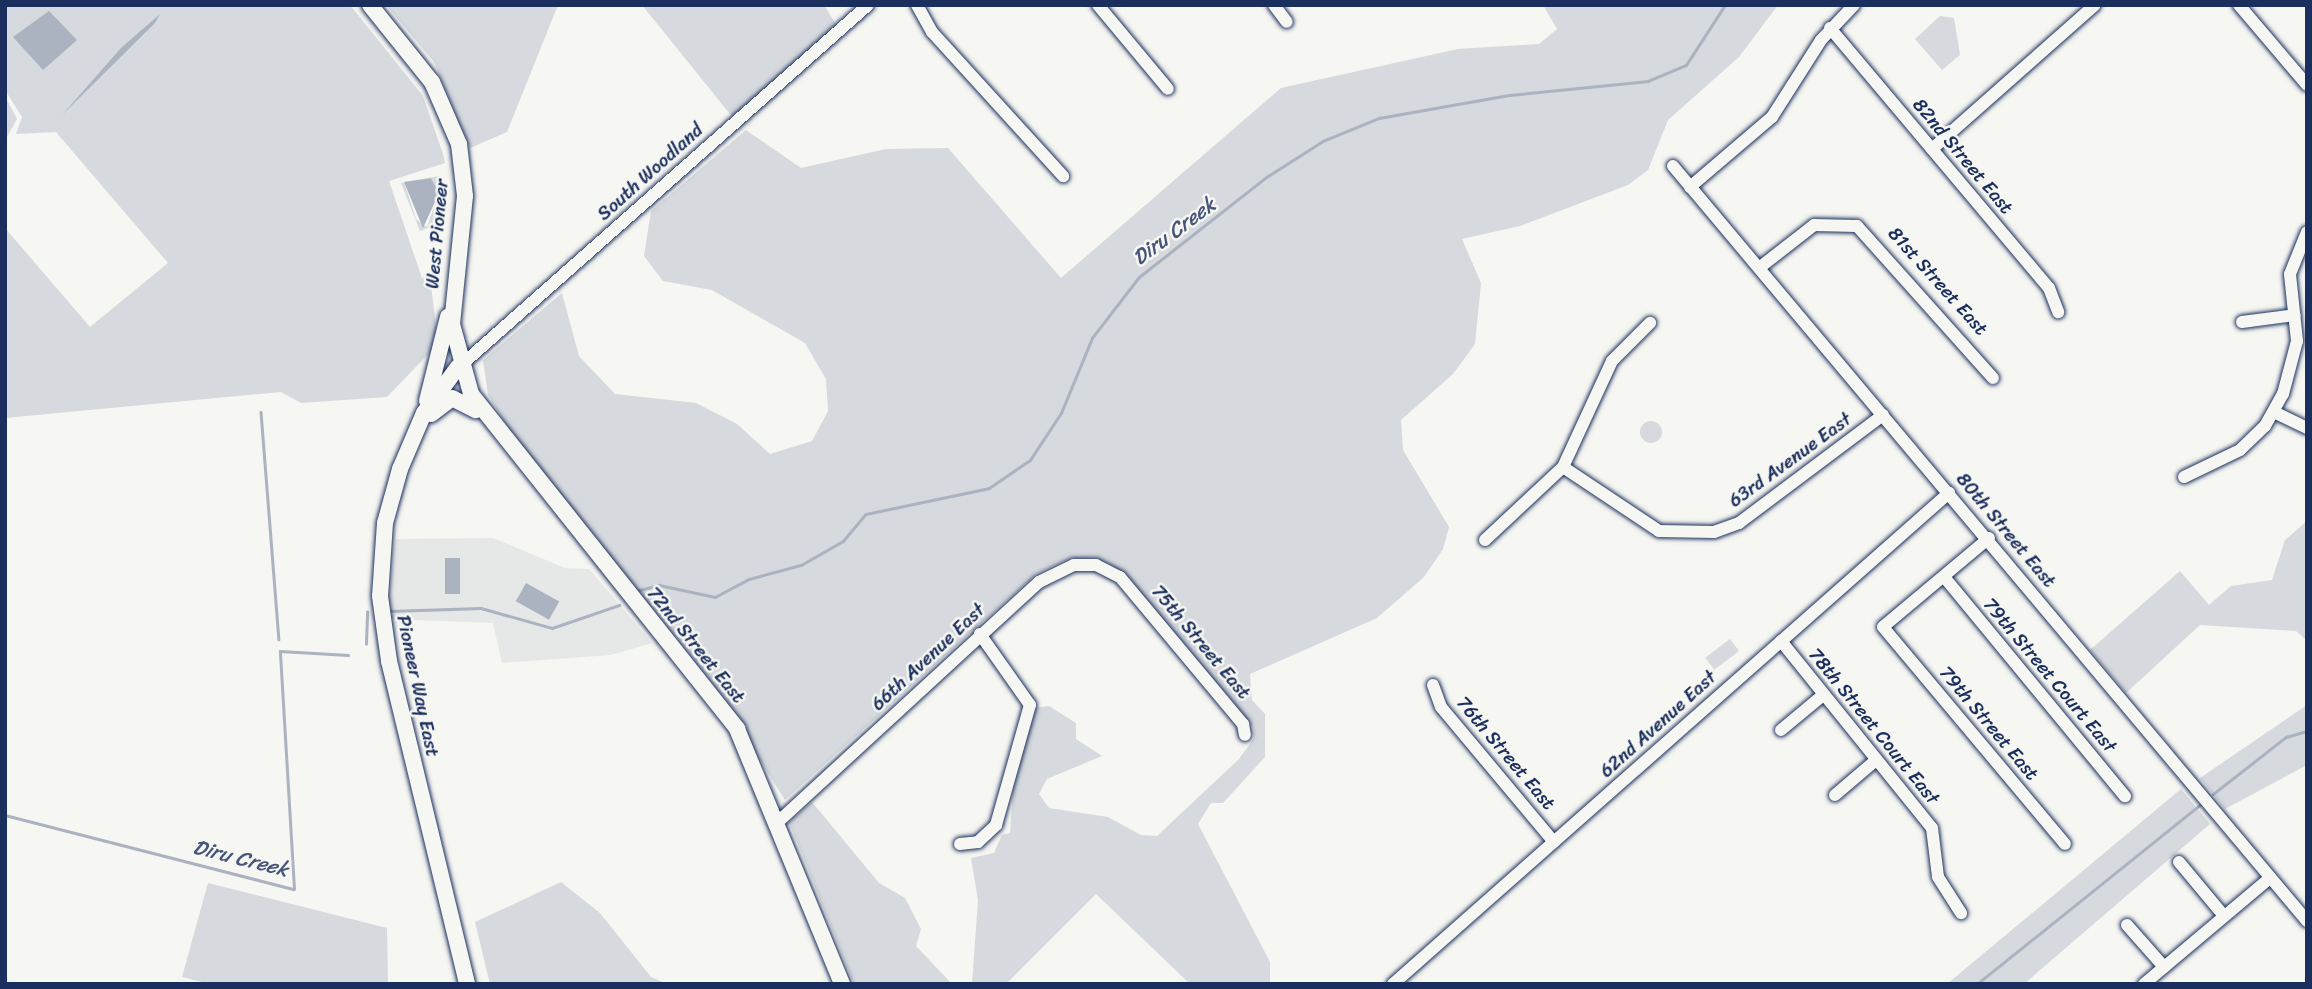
<!DOCTYPE html>
<style>
body{margin:0}
#map{position:relative;width:2312px;height:989px;overflow:hidden;background:#f6f6f2;font-family:Sriracha,sans-serif}
div>[style]{position:absolute}
.built>*{inset:0;background:#e6e7e7}
.green>*{inset:0;background:#d6d9dd;transform-origin:0 0}
.round{border-radius:50%}
.water>*{inset:0;background:#abb2c0;transform-origin:0 0}
.stream>*{height:2.5px;margin:-1.25px;padding:0 1.25px;transform-origin:1.25px;border-radius:1.25px;background:#abb2c0}
.roads{filter:drop-shadow(0 0 2px #1b2f5e) drop-shadow(0 0 2px #1b2f5e)}
.minor>*{height:12px;margin:-6px;padding:0 6px;transform-origin:6px;border-radius:6px;background:#f6f6f2}
.major>*{height:16px;margin:-8px;padding:0 8px;transform-origin:8px;border-radius:8px;background:#f6f6f2}
span{translate:-50% -50%;white-space:nowrap;text-align:center;line-height:1.15;-webkit-text-stroke:5px #f6f6f2;paint-order:stroke}
.street-label{font-size:19px;color:#1b2f5e}
.water-label{font-size:21px;color:#46567b;font-style:italic}
.frame{position:absolute;inset:0;border:7px solid #1b2f5e;pointer-events:none}
</style>
<div id="map">
<div class="built">
<div style="clip-path:polygon(493px 538px,565px 568px,589px 569px,652px 643px,611px 655px,502px 663px,493px 623px,388px 619px,395px 539px)"></div>
</div>
<div class="green">
<div style="clip-path:polygon(5px 5px,350px 5px,423px 96px,443px 154px,445px 163px,389px 181px,422px 278px,430px 276px,438px 344px,387px 397px,301px 403px,281px 392px,5px 418px,5px 228px,90px 327px,168px 263px,56px 132px,16px 134px,22px 117px,5px 90px)"></div>
<div style="clip-path:polygon(386px 5px,558px 5px,507px 132px,470px 148px,434px 62px)"></div>
<div style="clip-path:polygon(642px 5px,824px 5px,837px 26px,734px 119px)"></div>
<div style="clip-path:polygon(1543px 5px,1778px 5px,1739px 57px,1668px 120px,1648px 170px,1628px 185px,1520px 226px,1462px 239px,1481px 283px,1475px 344px,1453px 374px,1401px 420px,1403px 450px,1449px 527px,1443px 549px,1424px 577px,1377px 618px,1250px 674px,1252px 700px,1265px 714px,1265px 757px,1223px 803px,1211px 803px,1198px 824px,1270px 962px,1270px 984px,1190px 984px,1096px 894px,1006px 984px,972px 984px,978px 900px,971px 858px,994px 853px,1002px 835px,1010px 833px,1013px 788px,1033px 708px,1049px 706px,1076px 723px,1076px 739px,1102px 756px,1047px 779px,1039px 794px,1049px 808px,1108px 817px,1141px 835px,1157px 836px,1239px 759px,1254px 738px,1253px 727px,1122px 572px,1094px 557px,1071px 558px,1037px 573px,785px 800px,713px 685px,523px 452px,488px 395px,483px 360px,562px 293px,579px 356px,615px 394px,696px 403px,737px 424px,770px 454px,812px 441px,828px 411px,826px 379px,805px 343px,712px 290px,663px 281px,644px 256px,651px 211px,746px 130px,801px 168px,886px 149px,948px 148px,1061px 278px,1281px 88px,1458px 49px,1539px 44px,1557px 29px)"></div>
<div style="clip-path:polygon(1940px 16px,1954px 18px,1960px 55px,1942px 70px,1915px 39px)"></div>
<div style="clip-path:polygon(5px 96px,17px 119px,5px 140px)"></div>
<div style="clip-path:polygon(evenodd,439px 176px,438px 224px,420px 231px,401px 183px,439px 176px,431px 178px,439px 193px,427px 227px,416px 219px,404px 182px,431px 178px)"></div>
<div class="round" style="left:1640px;top:421px;width:22px;height:22px"></div>
<div style="clip-path:polygon(2307px 521px,2307px 641px,2296px 631px,2200px 625px,2126px 693px,2090px 650px,2180px 571px,2209px 605px,2231px 586px,2272px 580px,2285px 540px)"></div>
<div style="left:1730px;top:639px;width:15px;height:31px;rotate:53deg"></div>
<div style="clip-path:polygon(2307px 705px,2307px 765px,2225px 809px,2200px 778px)"></div>
<div style="clip-path:polygon(2181px 789px,2210px 824px,2024px 984px,1947px 984px)"></div>
<div style="clip-path:polygon(812px 802px,879px 883px,905px 898px,921px 929px,916px 946px,952px 984px,854px 984px,789px 822px)"></div>
<div style="clip-path:polygon(561px 882px,600px 913px,651px 977px,667px 984px,490px 984px,475px 922px)"></div>
<div style="clip-path:polygon(208px 883px,387px 928px,388px 984px,210px 984px,182px 977px)"></div>
</div>
<div class="water">
<div style="clip-path:polygon(49px 11px,77px 40px,43px 70px,13px 37px)"></div>
<div style="clip-path:polygon(160px 14px,155px 23px,62px 115px,121px 48px)"></div>
<div style="clip-path:polygon(431px 178px,439px 193px,423px 228px,404px 182px)"></div>
<div style="left:445px;top:558px;width:15px;height:36px"></div>
<div style="left:526px;top:583px;width:38px;height:21px;rotate:29deg"></div>
</div>
<div class="stream">
<div style="left:261px;top:412px;width:228px;rotate:85.5deg"></div>
<div style="left:636px;top:591px;width:24px;rotate:-15deg"></div>
<div style="left:659px;top:585px;width:57px;rotate:12.1deg"></div>
<div style="left:715px;top:597px;width:38px;rotate:-28deg"></div>
<div style="left:749px;top:579px;width:54px;rotate:-15.1deg"></div>
<div style="left:801px;top:565px;width:48px;rotate:-29.7deg"></div>
<div style="left:843px;top:541px;width:35px;rotate:-50deg"></div>
<div style="left:866px;top:514px;width:126px;rotate:-11.9deg"></div>
<div style="left:989px;top:488px;width:50px;rotate:-34.3deg"></div>
<div style="left:1030px;top:460px;width:56px;rotate:-56.6deg"></div>
<div style="left:1061px;top:413px;width:81px;rotate:-67.5deg"></div>
<div style="left:1092px;top:338px;width:77px;rotate:-52.4deg"></div>
<div style="left:1139px;top:277px;width:164px;rotate:-38.1deg"></div>
<div style="left:1268px;top:176px;width:65px;rotate:-32.5deg"></div>
<div style="left:1323px;top:141px;width:61px;rotate:-22.3deg"></div>
<div style="left:1379px;top:118px;width:133px;rotate:-10deg"></div>
<div style="left:1510px;top:95px;width:139px;rotate:-5.8deg"></div>
<div style="left:1648px;top:81px;width:41px;rotate:-22.8deg"></div>
<div style="left:1686px;top:65px;width:72px;rotate:-57deg"></div>
<div style="left:389px;top:611px;width:92px;rotate:-1.9deg"></div>
<div style="left:481px;top:608px;width:74px;rotate:15.7deg"></div>
<div style="left:552px;top:628px;width:71px;rotate:-18.9deg"></div>
<div style="left:366px;top:644px;width:32px;rotate:-88deg"></div>
<div style="left:2213px;top:794px;width:93px;rotate:-38deg"></div>
<div style="left:2286px;top:737px;width:22px;rotate:-16deg"></div>
<div style="left:5px;top:815px;width:298px;rotate:14.4deg"></div>
<div style="left:294px;top:889px;width:238px;rotate:-93.4deg"></div>
<div style="left:280px;top:651px;width:68px;rotate:3.4deg"></div>
<div style="left:1977px;top:984px;width:287px;rotate:-38.8deg"></div>
</div>
<div class="roads">
<div class="minor">
<div style="left:917px;top:5px;width:31px;rotate:61deg"></div>
<div style="left:932px;top:32px;width:195px;rotate:47.7deg"></div>
<div style="left:1098px;top:5px;width:109px;rotate:50.2deg"></div>
<div style="left:1274px;top:5px;width:21px;rotate:53deg"></div>
<div style="left:2239px;top:5px;width:105px;rotate:49.6deg"></div>
<div style="left:1830px;top:28px;width:340px;rotate:49.9deg"></div>
<div style="left:2049px;top:288px;width:26px;rotate:69deg"></div>
<div style="left:1932px;top:149px;width:217px;rotate:-41.5deg"></div>
<div style="left:1673px;top:166px;width:986px;rotate:49.98deg"></div>
<div style="left:1690px;top:187px;width:108px;rotate:-40.5deg"></div>
<div style="left:1772px;top:117px;width:91px;rotate:-57.5deg"></div>
<div style="left:1821px;top:40px;width:48px;rotate:-46.7deg"></div>
<div style="left:1759px;top:268px;width:70px;rotate:-38deg"></div>
<div style="left:1814px;top:225px;width:43px;rotate:1.3deg"></div>
<div style="left:1857px;top:226px;width:204px;rotate:48.2deg"></div>
<div style="left:2242px;top:322px;width:53px;rotate:-7.5deg"></div>
<div style="left:459px;top:367px;width:546px;rotate:-41.51deg"></div>
<div style="left:2274px;top:412px;width:37px;rotate:26deg"></div>
<div style="left:1563px;top:467px;width:115px;rotate:33.7deg"></div>
<div style="left:1659px;top:531px;width:55px;rotate:1deg"></div>
<div style="left:1714px;top:532px;width:27px;rotate:-20deg"></div>
<div style="left:1739px;top:523px;width:180px;rotate:-36.9deg"></div>
<div style="left:2184px;top:477px;width:62px;rotate:-25.7deg"></div>
<div style="left:2240px;top:450px;width:35px;rotate:-44deg"></div>
<div style="left:2265px;top:426px;width:37px;rotate:-61deg"></div>
<div style="left:2283px;top:394px;width:55px;rotate:-75.2deg"></div>
<div style="left:2297px;top:341px;width:67px;rotate:-96deg"></div>
<div style="left:2290px;top:274px;width:45px;rotate:-68deg"></div>
<div style="left:1989px;top:538px;width:138px;rotate:140deg"></div>
<div style="left:1883px;top:627px;width:283px;rotate:50deg"></div>
<div style="left:1485px;top:540px;width:107px;rotate:-43.1deg"></div>
<div style="left:1563px;top:467px;width:117px;rotate:-65.2deg"></div>
<div style="left:1612px;top:361px;width:54px;rotate:-45deg"></div>
<div style="left:1945px;top:578px;width:283px;rotate:50.5deg"></div>
<div style="left:1781px;top:641px;width:240px;rotate:51.1deg"></div>
<div style="left:1932px;top:828px;width:49px;rotate:83deg"></div>
<div style="left:1938px;top:877px;width:43px;rotate:57.4deg"></div>
<div style="left:1433px;top:685px;width:23px;rotate:70deg"></div>
<div style="left:1441px;top:707px;width:176px;rotate:50.1deg"></div>
<div style="left:1781px;top:730px;width:53px;rotate:-39.7deg"></div>
<div style="left:1835px;top:795px;width:52px;rotate:-40.4deg"></div>
<div style="left:779px;top:821px;width:353px;rotate:-42.6deg"></div>
<div style="left:1039px;top:582px;width:39px;rotate:-26deg"></div>
<div style="left:1074px;top:565px;width:22px"></div>
<div style="left:1096px;top:565px;width:27px;rotate:27deg"></div>
<div style="left:1120px;top:577px;width:192px;rotate:50.1deg"></div>
<div style="left:1243px;top:724px;width:11px;rotate:80deg"></div>
<div style="left:960px;top:844px;width:18px;rotate:-6deg"></div>
<div style="left:978px;top:842px;width:25px;rotate:-43deg"></div>
<div style="left:996px;top:825px;width:125px;rotate:-74.2deg"></div>
<div style="left:1030px;top:705px;width:87px;rotate:-125.2deg"></div>
<div style="left:2179px;top:862px;width:70px;rotate:50.2deg"></div>
<div style="left:2127px;top:925px;width:56px;rotate:48.6deg"></div>
<div style="left:1393px;top:984px;width:742px;rotate:-41.45deg"></div>
<div style="left:2144px;top:984px;width:165px;rotate:-40.1deg"></div>
</div>
<div class="major">
<div style="left:370px;top:5px;width:99px;rotate:51.2deg"></div>
<div style="left:432px;top:82px;width:68px;rotate:66.5deg"></div>
<div style="left:459px;top:144px;width:52px;rotate:83.4deg"></div>
<div style="left:465px;top:196px;width:129px;rotate:95.8deg"></div>
<div style="left:452px;top:324px;width:73px;rotate:74.8deg"></div>
<div style="left:471px;top:394px;width:428px;rotate:51.5deg"></div>
<div style="left:737px;top:729px;width:276px;rotate:67.6deg"></div>
<div style="left:458px;top:367px;width:57px;rotate:126.5deg"></div>
<div style="left:424px;top:413px;width:61px;rotate:113.2deg"></div>
<div style="left:400px;top:469px;width:56px;rotate:105.5deg"></div>
<div style="left:385px;top:523px;width:73px;rotate:93.9deg"></div>
<div style="left:380px;top:596px;width:66px;rotate:82.1deg"></div>
<div style="left:389px;top:661px;width:332px;rotate:76.4deg"></div>
<div style="left:427px;top:401px;width:87px;rotate:-76deg"></div>
<div style="left:431px;top:414px;width:26px;rotate:-37deg"></div>
<div style="left:452px;top:398px;width:27px;rotate:27deg"></div>
</div>
</div>
<div class="street-label">
<span style="left:1963px;top:156px;rotate:50deg">82nd Street East</span>
<span style="left:650px;top:172px;rotate:-42deg">South Woodland</span>
<span style="left:437px;top:234px;rotate:-85deg">West Pioneer</span>
<span style="left:1938px;top:281px;rotate:48deg">81st Street East</span>
<span style="left:1790px;top:460px;rotate:-36deg">63rd Avenue East</span>
<span style="left:2006px;top:530px;rotate:50deg">80th Street East</span>
<span style="left:1201px;top:642px;rotate:50deg">75th Street East</span>
<span style="left:696px;top:645px;rotate:51deg">72nd Street East</span>
<span style="left:928px;top:657px;rotate:-43deg">66th Avenue East</span>
<span style="left:2050px;top:675px;rotate:50deg">79th Street Court East</span>
<span style="left:418px;top:686px;rotate:78deg">Pioneer Way East</span>
<span style="left:1989px;top:723px;rotate:50deg">79th Street East</span>
<span style="left:1658px;top:724px;rotate:-42deg">62nd Avenue East</span>
<span style="left:1874px;top:726px;rotate:51deg">78th Street Court East</span>
<span style="left:1506px;top:753px;rotate:50deg">76th Street East</span>
</div>
<div class="water-label">
<span style="left:1174px;top:231px;rotate:-37deg">Diru Creek</span>
<span style="left:241px;top:858px;rotate:14deg">Diru Creek</span>
</div>
<div class="frame"></div>
</div>
